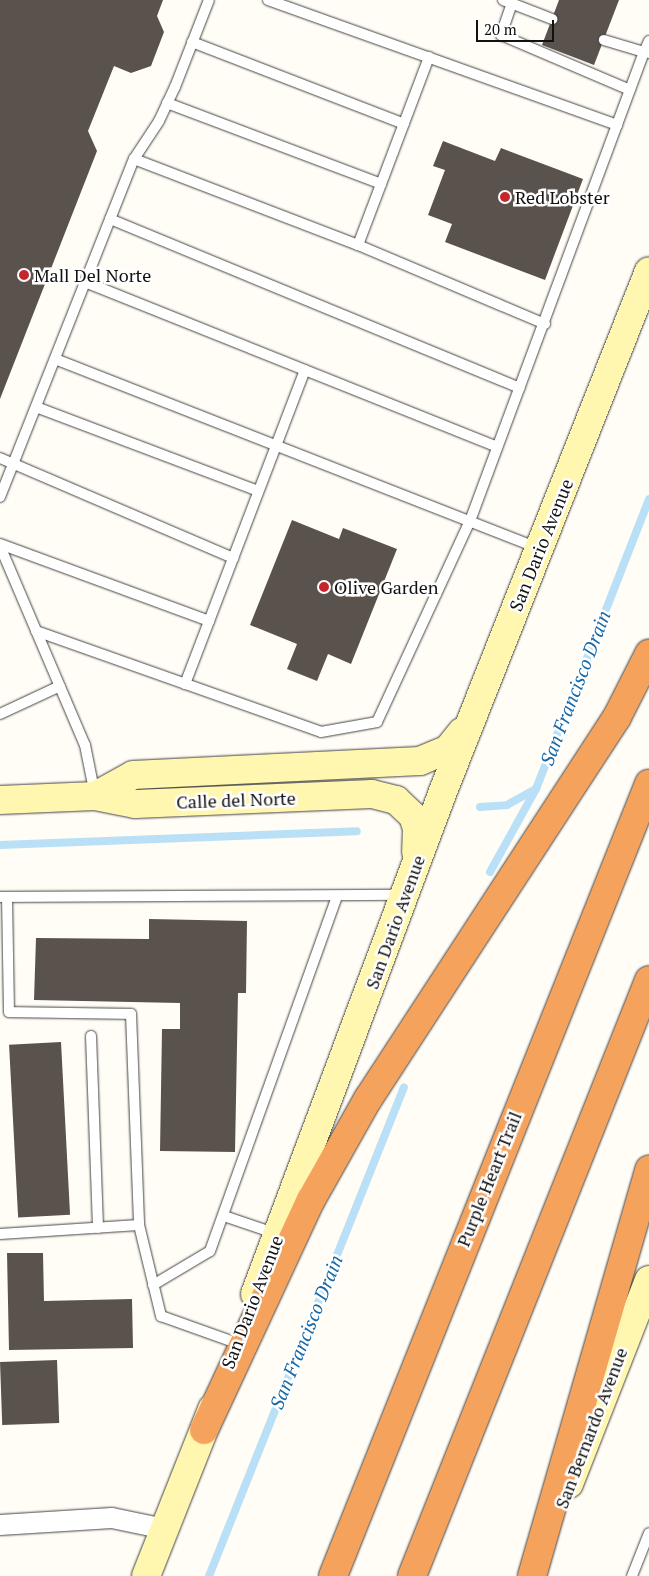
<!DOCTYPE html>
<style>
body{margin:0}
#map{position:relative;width:649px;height:1576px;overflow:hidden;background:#fffdf5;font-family:"PT Serif",serif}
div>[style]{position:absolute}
.stream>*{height:8px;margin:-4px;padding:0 4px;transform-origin:4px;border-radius:4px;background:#b9e0f7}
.building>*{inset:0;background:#5a524d;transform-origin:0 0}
.roads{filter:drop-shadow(0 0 1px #444) drop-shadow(0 0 1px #444)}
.lane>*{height:10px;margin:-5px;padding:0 5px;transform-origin:5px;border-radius:5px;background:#fff}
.street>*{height:20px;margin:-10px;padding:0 10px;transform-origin:10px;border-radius:10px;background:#fff}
.secondary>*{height:28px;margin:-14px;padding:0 14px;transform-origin:14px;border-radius:14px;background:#fff6b0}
.highway>*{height:28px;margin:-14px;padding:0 14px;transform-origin:14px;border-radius:14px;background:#f5a25d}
.dots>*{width:14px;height:14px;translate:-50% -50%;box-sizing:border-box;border:2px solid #fff;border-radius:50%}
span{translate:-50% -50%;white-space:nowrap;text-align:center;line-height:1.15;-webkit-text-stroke:5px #fff;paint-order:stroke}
.poi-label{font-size:18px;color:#111}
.left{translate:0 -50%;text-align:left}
.street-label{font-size:18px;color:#111}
.water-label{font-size:19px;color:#1768a6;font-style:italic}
.scale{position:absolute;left:476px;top:20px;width:78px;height:22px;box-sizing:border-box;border:2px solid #111;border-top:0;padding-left:6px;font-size:15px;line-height:18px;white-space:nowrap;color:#111;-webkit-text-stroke:4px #fff;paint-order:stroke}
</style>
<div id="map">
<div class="stream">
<div style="left:480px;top:807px;width:27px;rotate:-4deg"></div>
<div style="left:507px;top:805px;width:33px;rotate:-29deg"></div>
<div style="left:0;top:845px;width:357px;rotate:-2.2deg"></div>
<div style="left:490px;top:872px;width:95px;rotate:-61deg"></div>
<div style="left:536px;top:789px;width:311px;rotate:-68.7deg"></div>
<div style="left:209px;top:1576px;width:526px;rotate:-68.26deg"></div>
</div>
<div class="building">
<div style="clip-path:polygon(0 0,163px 0,157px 16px,164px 32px,151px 66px,131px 73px,114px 66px,88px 131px,97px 151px,0 399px)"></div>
<div style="clip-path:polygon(559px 0,619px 0,594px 65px,542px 45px)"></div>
<div style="clip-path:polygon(443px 141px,495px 161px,501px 148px,583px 179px,545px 280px,445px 242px,452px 224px,428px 215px,445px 170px,433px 166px)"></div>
<div style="clip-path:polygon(292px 520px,339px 539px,343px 528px,397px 549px,351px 664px,328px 654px,317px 681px,287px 669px,297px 644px,250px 625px)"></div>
<div style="clip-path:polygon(149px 919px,247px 921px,246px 993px,238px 993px,235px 1152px,160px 1151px,162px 1029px,180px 1029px,180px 1003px,34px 1000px,36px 938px,149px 939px)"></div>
<div style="left:61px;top:1042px;width:173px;height:52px;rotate:87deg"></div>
<div style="clip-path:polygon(7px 1253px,43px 1253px,44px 1301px,132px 1299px,133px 1348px,9px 1350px)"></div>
<div style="left:57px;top:1360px;width:63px;height:57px;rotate:88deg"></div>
</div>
<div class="roads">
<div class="lane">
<div style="left:268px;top:0;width:371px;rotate:19.7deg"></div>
<div style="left:503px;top:0;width:53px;rotate:21.2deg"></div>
<div style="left:512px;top:3px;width:34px;rotate:109deg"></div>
<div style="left:501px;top:35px;width:140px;rotate:23.1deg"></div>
<div style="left:649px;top:41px;width:12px;rotate:114deg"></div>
<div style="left:644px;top:52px;width:5px;rotate:11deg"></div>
<div style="left:192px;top:42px;width:227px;rotate:21.1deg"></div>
<div style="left:167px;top:103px;width:229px;rotate:20.7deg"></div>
<div style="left:134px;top:159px;width:240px;rotate:21deg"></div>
<div style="left:358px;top:245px;width:203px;rotate:22.9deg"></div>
<div style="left:110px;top:219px;width:443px;rotate:22.4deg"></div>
<div style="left:358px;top:245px;width:201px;rotate:-69.3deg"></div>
<div style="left:85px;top:282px;width:444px;rotate:21.8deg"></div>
<div style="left:55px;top:359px;width:519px;rotate:21.37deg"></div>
<div style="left:36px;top:407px;width:237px;rotate:20.7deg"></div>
<div style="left:0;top:458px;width:254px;rotate:23.2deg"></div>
<div style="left:0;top:497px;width:364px;rotate:-68.4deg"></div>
<div style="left:134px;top:159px;width:45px;rotate:-56.7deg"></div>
<div style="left:159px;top:121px;width:38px;rotate:-65deg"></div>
<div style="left:175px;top:87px;width:93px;rotate:-68.7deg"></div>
<div style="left:0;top:544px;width:223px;rotate:20.2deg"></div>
<div style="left:0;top:546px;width:216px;rotate:66.9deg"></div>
<div style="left:85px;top:745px;width:51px;rotate:78.7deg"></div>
<div style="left:36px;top:631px;width:302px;rotate:19.5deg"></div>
<div style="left:321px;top:732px;width:57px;rotate:-10.1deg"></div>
<div style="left:377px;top:722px;width:221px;rotate:-65.2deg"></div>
<div style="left:470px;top:521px;width:500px;rotate:-69.65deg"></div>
<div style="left:644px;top:52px;width:42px;rotate:-163.3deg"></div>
<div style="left:185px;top:684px;width:336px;rotate:-69.1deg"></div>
<div style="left:0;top:714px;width:66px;rotate:-25deg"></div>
<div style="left:0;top:897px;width:402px;rotate:-0.3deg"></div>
<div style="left:7px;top:897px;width:115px;rotate:89deg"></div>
<div style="left:9px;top:1012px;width:122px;rotate:0.9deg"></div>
<div style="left:131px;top:1014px;width:211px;rotate:87.8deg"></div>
<div style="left:91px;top:1036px;width:192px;rotate:87.9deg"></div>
<div style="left:224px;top:1216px;width:56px;rotate:18.8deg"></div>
<div style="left:0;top:1234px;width:139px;rotate:-3.7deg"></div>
<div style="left:139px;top:1225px;width:94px;rotate:76.4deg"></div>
<div style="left:161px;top:1316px;width:81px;rotate:19.6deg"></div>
<div style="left:153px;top:1285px;width:66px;rotate:-30.8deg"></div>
<div style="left:210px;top:1251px;width:377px;rotate:-70.3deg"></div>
<div style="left:632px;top:1576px;width:46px;rotate:-68.4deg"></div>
</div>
<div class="street">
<div style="left:0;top:1525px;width:112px;rotate:-3.6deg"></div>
<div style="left:112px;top:1518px;width:54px;rotate:11.7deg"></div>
</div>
<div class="secondary">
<div style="left:95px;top:796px;width:43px;rotate:-28.9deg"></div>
<div style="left:133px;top:775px;width:287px;rotate:-2.8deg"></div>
<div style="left:420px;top:761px;width:30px;rotate:-23deg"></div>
<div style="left:448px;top:749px;width:22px;rotate:-51deg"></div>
<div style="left:0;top:800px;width:95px;rotate:-2.4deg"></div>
<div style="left:95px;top:796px;width:41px;rotate:11.3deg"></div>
<div style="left:135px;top:804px;width:237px;rotate:-2.4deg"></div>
<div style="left:372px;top:794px;width:25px;rotate:14deg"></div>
<div style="left:396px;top:800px;width:23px;rotate:43deg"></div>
<div style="left:413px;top:816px;width:13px;rotate:72deg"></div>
<div style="left:417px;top:828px;width:24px;rotate:92deg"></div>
<div style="left:255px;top:1294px;width:534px;rotate:-69.49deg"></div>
<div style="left:442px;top:794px;width:562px;rotate:-68.41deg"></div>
<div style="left:569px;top:1484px;width:219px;rotate:-68.6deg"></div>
<div style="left:146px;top:1576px;width:180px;rotate:-68.4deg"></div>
</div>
<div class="highway">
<div style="left:204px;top:1430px;width:254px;rotate:-65.1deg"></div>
<div style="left:311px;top:1200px;width:116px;rotate:-60.6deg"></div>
<div style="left:368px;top:1099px;width:456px;rotate:-56.9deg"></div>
<div style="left:617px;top:717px;width:71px;rotate:-63.1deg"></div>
<div style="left:333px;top:1576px;width:853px;rotate:-68.25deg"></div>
<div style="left:412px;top:1576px;width:641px;rotate:-68.31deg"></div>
<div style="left:532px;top:1576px;width:423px;rotate:-73.9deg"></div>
</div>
</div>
<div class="dots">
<div style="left:505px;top:197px;background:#c4262e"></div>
<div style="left:24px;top:275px;background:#c4262e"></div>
<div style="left:324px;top:587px;background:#c4262e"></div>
</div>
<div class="poi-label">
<span class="left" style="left:515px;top:197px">Red Lobster</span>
<span class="left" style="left:34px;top:275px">Mall Del Norte</span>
<span class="left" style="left:334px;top:587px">Olive Garden</span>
</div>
<div class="street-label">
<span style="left:541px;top:545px;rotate:-68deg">San Dario Avenue</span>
<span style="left:236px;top:800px;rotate:-2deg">Calle del Norte</span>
<span style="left:395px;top:922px;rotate:-70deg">San Dario Avenue</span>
<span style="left:489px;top:1179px;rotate:-68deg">Purple Heart Trail</span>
<span style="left:252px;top:1302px;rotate:-69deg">San Dario Avenue</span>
<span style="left:591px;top:1428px;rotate:-69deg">San Bernardo Avenue</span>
</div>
<div class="water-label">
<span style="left:575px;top:688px;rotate:-69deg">San Francisco Drain</span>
<span style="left:306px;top:1332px;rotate:-68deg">San Francisco Drain</span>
</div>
<div class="scale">20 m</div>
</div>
